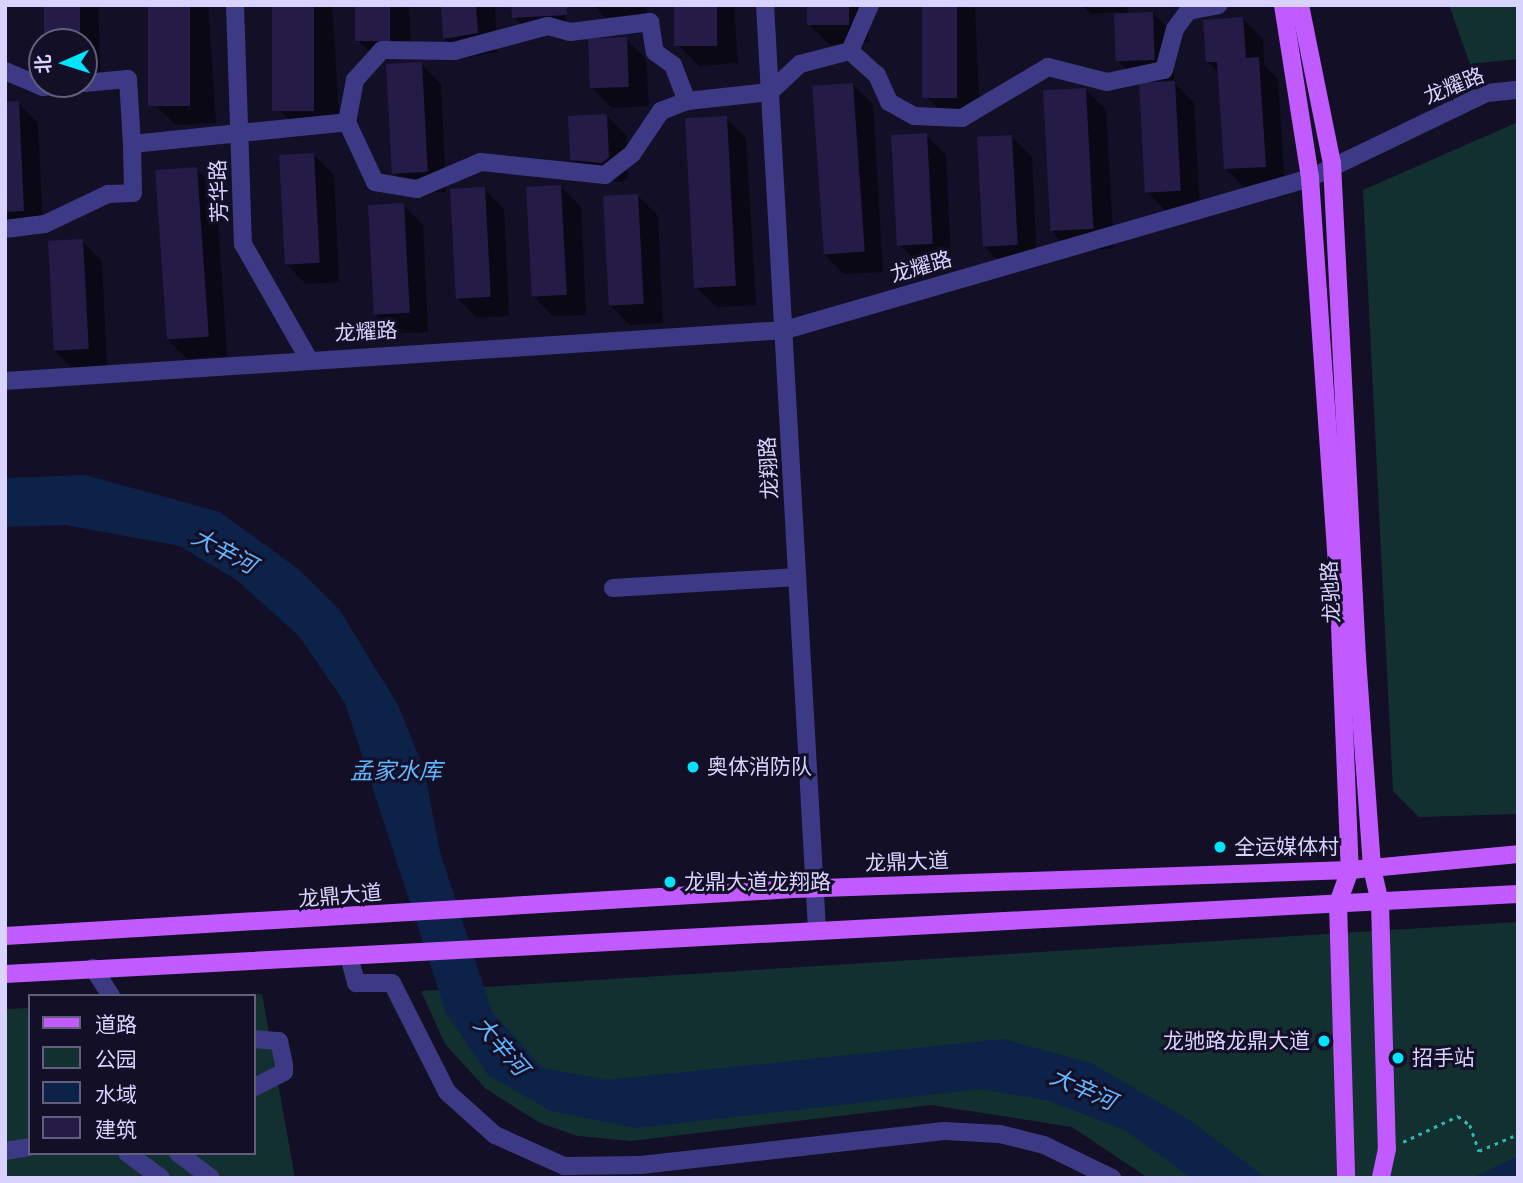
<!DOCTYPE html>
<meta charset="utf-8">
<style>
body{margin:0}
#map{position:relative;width:1523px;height:1183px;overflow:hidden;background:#130f26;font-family:Inter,"Noto Sans SC",sans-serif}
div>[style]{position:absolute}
.green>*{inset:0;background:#12302f}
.water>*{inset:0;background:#0c2248}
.shadow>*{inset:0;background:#0007}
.building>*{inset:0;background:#241b47;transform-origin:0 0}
.path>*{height:2.5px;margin-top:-1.25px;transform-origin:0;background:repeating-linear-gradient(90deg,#2fb8b0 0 3.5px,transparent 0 8.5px)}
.minor>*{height:18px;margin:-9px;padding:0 9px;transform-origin:9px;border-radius:9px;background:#3d3a85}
.major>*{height:18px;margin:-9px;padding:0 9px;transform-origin:9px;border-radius:9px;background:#c25bff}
.dots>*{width:19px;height:19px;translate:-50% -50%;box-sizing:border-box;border:4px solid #130f26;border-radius:50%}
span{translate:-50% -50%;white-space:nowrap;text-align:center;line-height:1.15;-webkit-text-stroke:6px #130f26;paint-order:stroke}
.street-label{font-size:21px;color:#d9d4ff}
.poi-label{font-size:21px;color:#d9d4ff}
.left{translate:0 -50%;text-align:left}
.right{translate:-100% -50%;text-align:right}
.water-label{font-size:23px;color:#62b6ff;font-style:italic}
.frame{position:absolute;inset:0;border:7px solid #d9d4ff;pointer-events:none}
.legend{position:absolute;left:28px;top:994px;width:228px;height:161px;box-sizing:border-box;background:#130f26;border:2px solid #625e7d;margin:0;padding:9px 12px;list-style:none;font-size:21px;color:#d9d4ff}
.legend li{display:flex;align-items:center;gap:14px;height:35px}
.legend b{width:35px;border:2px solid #625e7d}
.north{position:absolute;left:28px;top:28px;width:70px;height:70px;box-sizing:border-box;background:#130f26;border:2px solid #625e7d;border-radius:50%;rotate:267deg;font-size:19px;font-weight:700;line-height:28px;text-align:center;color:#d9d4ff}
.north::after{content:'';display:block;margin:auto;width:24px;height:32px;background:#00e5ff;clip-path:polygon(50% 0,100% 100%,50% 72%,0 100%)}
</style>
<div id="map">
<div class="green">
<div style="clip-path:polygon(1449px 5px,1518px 5px,1518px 59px,1470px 64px)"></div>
<div style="clip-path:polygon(1518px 122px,1518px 814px,1419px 817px,1393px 791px,1363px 190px)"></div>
<div style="clip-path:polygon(1518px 922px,1518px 1178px,1148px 1178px,1072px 1127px,931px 1105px,631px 1141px,578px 1136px,540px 1123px,486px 1089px,445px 1044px,421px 991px)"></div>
<div style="clip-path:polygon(262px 994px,295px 1178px,5px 1178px,5px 1009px,30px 1008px,30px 1153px,254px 1153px,254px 996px,234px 996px)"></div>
</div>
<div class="water">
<div style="clip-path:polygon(85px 475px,220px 512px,298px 569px,339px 609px,398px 705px,424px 769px,440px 852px,492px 1012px,543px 1068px,606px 1080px,1003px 1039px,1091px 1063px,1191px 1121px,1266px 1178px,1191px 1178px,1125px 1130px,1046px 1100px,981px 1089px,637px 1128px,551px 1111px,488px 1075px,446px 1013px,345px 703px,298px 635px,238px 581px,180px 546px,65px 525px,5px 527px,5px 478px)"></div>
<div style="clip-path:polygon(1518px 1156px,1518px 1178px,1472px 1178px)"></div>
</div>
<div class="shadow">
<div style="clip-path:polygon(46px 5px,98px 5px,101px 83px,84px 84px,84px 42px,48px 42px)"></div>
<div style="clip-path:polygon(150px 5px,208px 5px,216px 123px,176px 125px,156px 106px)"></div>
<div style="clip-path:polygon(274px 5px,332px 5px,340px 128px,300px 131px,281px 111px)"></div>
<div style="clip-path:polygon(357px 5px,409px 5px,411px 58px,378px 60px,359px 41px)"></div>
<div style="clip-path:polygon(443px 5px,495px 5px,497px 52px,464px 58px,444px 38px)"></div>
<div style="clip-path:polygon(565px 5px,566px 34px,534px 37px,514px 17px)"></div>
<div style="clip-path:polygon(595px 5px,647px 5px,648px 31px,616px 33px)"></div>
<div style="clip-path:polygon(676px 5px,734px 5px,738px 63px,699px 66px,679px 46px)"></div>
<div style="clip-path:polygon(808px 5px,867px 5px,869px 42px,830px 45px,810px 25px)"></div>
<div style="clip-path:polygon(923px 5px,975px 8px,980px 116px,948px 118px,928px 98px)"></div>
<div style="clip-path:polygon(1082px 5px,1127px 5px,1128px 15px,1153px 13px,1173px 33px,1174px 80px,1139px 82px,1119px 62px,1116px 12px,1091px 14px)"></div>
<div style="clip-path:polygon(1243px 19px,1263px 39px,1264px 65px,1278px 79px,1285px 186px,1246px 189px,1226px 169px,1219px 73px,1208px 62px)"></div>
<div style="clip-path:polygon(626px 39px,646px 59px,649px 106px,612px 108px,592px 88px)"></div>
<div style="clip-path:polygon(421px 64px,441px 84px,446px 192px,414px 192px,394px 173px)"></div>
<div style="clip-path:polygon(1175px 83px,1194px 103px,1200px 210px,1167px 212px,1147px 192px)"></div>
<div style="clip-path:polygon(853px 85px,873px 104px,883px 272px,844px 274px,824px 254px)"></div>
<div style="clip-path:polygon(1086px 90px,1106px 110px,1114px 248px,1073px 253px,1053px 233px)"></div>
<div style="clip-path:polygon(5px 103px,18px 103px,38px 123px,43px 230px,5px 227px)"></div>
<div style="clip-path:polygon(606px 115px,626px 135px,628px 177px,622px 182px,592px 179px,572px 159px)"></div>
<div style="clip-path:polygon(726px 118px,746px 138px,756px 305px,717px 307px,697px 288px)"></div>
<div style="clip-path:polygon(926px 135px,946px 155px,951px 263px,918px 264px,899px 244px)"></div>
<div style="clip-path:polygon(1012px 137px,1032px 157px,1037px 264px,1004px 266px,984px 246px)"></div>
<div style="clip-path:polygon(314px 155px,334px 175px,339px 282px,306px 284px,286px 264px)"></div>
<div style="clip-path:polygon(196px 169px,216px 189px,227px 356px,187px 359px,167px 339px)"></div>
<div style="clip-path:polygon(561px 187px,581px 207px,586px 315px,553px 316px,533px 296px)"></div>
<div style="clip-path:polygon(484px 189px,504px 209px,509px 316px,477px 318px,457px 298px)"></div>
<div style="clip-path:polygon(638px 196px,658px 216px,663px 323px,630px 325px,610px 305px)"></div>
<div style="clip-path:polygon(403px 205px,423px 225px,428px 332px,395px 334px,375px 314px)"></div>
<div style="clip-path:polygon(82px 241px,102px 261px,107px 369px,74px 370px,54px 350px)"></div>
</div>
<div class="building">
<div style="left:44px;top:5px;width:36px;height:37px"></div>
<div style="left:148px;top:5px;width:42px;height:101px"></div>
<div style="left:272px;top:5px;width:42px;height:106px"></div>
<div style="left:355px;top:5px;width:35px;height:36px"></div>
<div style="clip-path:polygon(441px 5px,476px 5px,478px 33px,443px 39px)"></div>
<div style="clip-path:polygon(511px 5px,567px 5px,567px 15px,512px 18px)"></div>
<div style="left:674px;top:5px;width:43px;height:41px"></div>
<div style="left:807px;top:5px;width:42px;height:20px"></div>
<div style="left:922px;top:5px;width:35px;height:93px"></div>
<div style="left:1153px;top:12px;width:48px;height:39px;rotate:88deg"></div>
<div style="clip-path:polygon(1243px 17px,1246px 58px,1259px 57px,1266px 167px,1224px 169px,1217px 62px,1206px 62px,1203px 20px)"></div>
<div style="left:627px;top:37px;width:50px;height:39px;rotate:88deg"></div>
<div style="left:422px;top:62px;width:110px;height:36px;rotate:87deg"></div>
<div style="left:1175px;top:81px;width:110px;height:36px;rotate:87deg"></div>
<div style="left:853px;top:83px;width:169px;height:41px;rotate:86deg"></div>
<div style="left:1086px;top:88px;width:141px;height:43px;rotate:87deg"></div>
<div style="clip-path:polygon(19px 101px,24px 211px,5px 212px,5px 102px)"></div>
<div style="clip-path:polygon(607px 114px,609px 157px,602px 163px,570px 160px,568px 116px)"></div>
<div style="left:727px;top:116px;width:170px;height:42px;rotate:87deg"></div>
<div style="left:927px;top:133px;width:111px;height:36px;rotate:87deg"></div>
<div style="left:1012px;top:135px;width:110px;height:35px;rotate:87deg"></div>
<div style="left:314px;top:153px;width:110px;height:35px;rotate:87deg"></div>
<div style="left:197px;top:167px;width:170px;height:42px;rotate:86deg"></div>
<div style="left:561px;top:185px;width:110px;height:35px;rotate:87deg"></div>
<div style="left:485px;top:187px;width:110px;height:35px;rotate:87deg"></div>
<div style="left:638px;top:194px;width:110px;height:35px;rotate:87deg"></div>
<div style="left:404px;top:203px;width:110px;height:36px;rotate:87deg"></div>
<div style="left:83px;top:239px;width:110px;height:35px;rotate:87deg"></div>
</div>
<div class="path">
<div style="left:1403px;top:1142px;width:61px;rotate:-25.3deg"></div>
<div style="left:1458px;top:1116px;width:15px;rotate:37deg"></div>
<div style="left:1470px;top:1125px;width:28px;rotate:71deg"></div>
<div style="left:1479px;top:1151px;width:43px;rotate:-23.6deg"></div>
</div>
<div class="minor">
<div style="left:235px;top:5px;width:239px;rotate:88.1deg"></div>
<div style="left:243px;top:244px;width:131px;rotate:60.3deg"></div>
<div style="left:765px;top:5px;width:925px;rotate:86.78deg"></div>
<div style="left:850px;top:51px;width:50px;rotate:-66.5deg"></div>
<div style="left:5px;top:71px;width:41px;rotate:22.8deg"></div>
<div style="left:43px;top:87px;width:31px;rotate:-6deg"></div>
<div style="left:84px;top:83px;width:44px;rotate:-5.2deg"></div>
<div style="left:128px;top:79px;width:65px;rotate:86.5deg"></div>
<div style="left:132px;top:144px;width:216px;rotate:-5.8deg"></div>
<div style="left:347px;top:122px;width:66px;rotate:65deg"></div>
<div style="left:375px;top:182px;width:43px;rotate:9.5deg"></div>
<div style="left:417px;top:189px;width:69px;rotate:-22.9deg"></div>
<div style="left:481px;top:162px;width:125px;rotate:6deg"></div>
<div style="left:605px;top:175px;width:34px;rotate:-38deg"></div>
<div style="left:632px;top:154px;width:52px;rotate:-56deg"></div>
<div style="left:661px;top:111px;width:28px;rotate:-21deg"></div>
<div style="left:687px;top:101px;width:83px;rotate:-6.2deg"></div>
<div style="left:770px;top:92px;width:41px;rotate:-43deg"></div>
<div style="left:800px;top:64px;width:52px;rotate:-14.6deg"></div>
<div style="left:850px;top:51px;width:36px;rotate:42deg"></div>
<div style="left:877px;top:75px;width:30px;rotate:66deg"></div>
<div style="left:889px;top:102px;width:29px;rotate:29deg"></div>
<div style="left:914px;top:116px;width:48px;rotate:2.4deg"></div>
<div style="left:962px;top:118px;width:100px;rotate:-30.7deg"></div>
<div style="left:1048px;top:67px;width:61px;rotate:14.3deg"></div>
<div style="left:1107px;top:82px;width:58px;rotate:-11.9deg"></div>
<div style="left:1164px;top:70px;width:42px;rotate:-75deg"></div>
<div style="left:1175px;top:29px;width:22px;rotate:-54deg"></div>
<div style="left:1188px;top:11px;width:31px;rotate:-11deg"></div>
<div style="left:347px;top:122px;width:43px;rotate:-79.2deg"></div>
<div style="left:355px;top:80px;width:40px;rotate:-48deg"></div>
<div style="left:382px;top:50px;width:72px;rotate:0.8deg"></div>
<div style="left:454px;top:51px;width:97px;rotate:-14.9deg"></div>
<div style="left:548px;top:26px;width:23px;rotate:15deg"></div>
<div style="left:570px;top:32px;width:81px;rotate:-7.1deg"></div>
<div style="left:650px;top:22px;width:30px;rotate:81deg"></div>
<div style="left:655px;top:52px;width:22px;rotate:36deg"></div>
<div style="left:673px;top:65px;width:39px;rotate:69deg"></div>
<div style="left:5px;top:229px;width:40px;rotate:-7.1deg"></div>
<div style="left:45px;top:224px;width:70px;rotate:-25.5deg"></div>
<div style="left:108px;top:194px;width:25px;rotate:-2deg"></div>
<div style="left:133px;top:193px;width:49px;rotate:-91.2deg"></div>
<div style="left:5px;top:381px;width:782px;rotate:-3.74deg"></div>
<div style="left:785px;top:330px;width:547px;rotate:-16.15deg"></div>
<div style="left:1310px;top:178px;width:196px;rotate:-25.7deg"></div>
<div style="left:1487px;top:93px;width:31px;rotate:-6deg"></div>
<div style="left:613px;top:588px;width:184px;rotate:-3.4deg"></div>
<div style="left:350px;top:960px;width:24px;rotate:75deg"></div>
<div style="left:356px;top:983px;width:36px"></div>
<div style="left:392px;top:983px;width:122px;rotate:63.2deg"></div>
<div style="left:447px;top:1092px;width:64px;rotate:41.9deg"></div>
<div style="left:495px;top:1135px;width:76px;rotate:24.2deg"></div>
<div style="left:564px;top:1166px;width:77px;rotate:-0.7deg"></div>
<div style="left:641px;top:1165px;width:305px;rotate:-6.4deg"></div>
<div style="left:944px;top:1131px;width:56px;rotate:3.1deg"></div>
<div style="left:1000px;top:1134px;width:45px;rotate:14deg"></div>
<div style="left:1044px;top:1145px;width:76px;rotate:25.9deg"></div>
<div style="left:93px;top:968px;width:33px;rotate:57deg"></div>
<div style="left:254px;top:1039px;width:25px;rotate:5deg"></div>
<div style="left:279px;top:1041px;width:25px;rotate:78deg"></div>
<div style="left:284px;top:1065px;width:7px;rotate:90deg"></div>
<div style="left:284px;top:1072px;width:34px;rotate:153deg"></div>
<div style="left:5px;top:1151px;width:25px;rotate:-9deg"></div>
<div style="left:127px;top:1153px;width:42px;rotate:36.3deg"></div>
<div style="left:178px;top:1153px;width:41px;rotate:37.1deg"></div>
</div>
<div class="major">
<div style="left:1283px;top:5px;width:175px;rotate:81.1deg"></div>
<div style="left:1310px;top:178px;width:399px;rotate:86deg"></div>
<div style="left:1338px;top:576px;width:294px;rotate:87.7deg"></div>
<div style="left:1350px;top:870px;width:35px;rotate:110deg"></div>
<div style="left:1338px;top:903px;width:275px;rotate:88.3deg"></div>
<div style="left:1300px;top:5px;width:162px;rotate:78.6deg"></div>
<div style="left:1332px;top:164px;width:495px;rotate:87.1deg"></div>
<div style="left:1357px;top:658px;width:211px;rotate:85.9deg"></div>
<div style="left:1372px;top:868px;width:36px;rotate:77deg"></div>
<div style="left:1380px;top:903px;width:246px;rotate:88.4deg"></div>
<div style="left:1387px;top:1149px;width:30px;rotate:102deg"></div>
<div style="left:5px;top:936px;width:789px;rotate:-3.41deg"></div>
<div style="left:793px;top:889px;width:557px;rotate:-1.95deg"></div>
<div style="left:1350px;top:870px;width:169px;rotate:-5.4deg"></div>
<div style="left:5px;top:974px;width:1515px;rotate:-3.03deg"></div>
</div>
<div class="dots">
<div style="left:693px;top:767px;background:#00e5ff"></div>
<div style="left:1220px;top:847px;background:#00e5ff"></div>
<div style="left:670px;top:882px;background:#00e5ff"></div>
<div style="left:1324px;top:1041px;background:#00e5ff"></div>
<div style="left:1398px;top:1058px;background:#00e5ff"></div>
</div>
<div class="street-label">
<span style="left:1454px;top:86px;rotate:-22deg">龙耀路</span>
<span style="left:219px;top:191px;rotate:-92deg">芳华路</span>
<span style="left:921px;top:267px;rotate:-16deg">龙耀路</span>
<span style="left:366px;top:332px;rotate:-3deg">龙耀路</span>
<span style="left:769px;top:468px;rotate:-93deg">龙翔路</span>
<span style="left:1331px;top:592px;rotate:-93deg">龙驰路</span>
<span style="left:907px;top:862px;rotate:-2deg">龙鼎大道</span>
<span style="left:340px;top:896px;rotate:-5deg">龙鼎大道</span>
</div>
<div class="poi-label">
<span class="left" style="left:707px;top:767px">奥体消防队</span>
<span class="left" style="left:1234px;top:847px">全运媒体村</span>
<span class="left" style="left:684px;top:882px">龙鼎大道龙翔路</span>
<span class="right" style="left:1310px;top:1041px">龙驰路龙鼎大道</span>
<span class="left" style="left:1412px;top:1058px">招手站</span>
</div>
<div class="water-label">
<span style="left:224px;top:551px;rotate:28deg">大辛河</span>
<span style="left:396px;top:771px">孟家水库</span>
<span style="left:501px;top:1046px;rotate:49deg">大辛河</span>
<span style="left:1083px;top:1089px;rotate:24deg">大辛河</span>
</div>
<div class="frame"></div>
<ul class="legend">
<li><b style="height:9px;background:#c25bff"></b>道路</li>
<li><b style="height:19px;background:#12302f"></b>公园</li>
<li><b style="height:19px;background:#0c2248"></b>水域</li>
<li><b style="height:19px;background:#241b47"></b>建筑</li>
</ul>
<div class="north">北</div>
</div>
